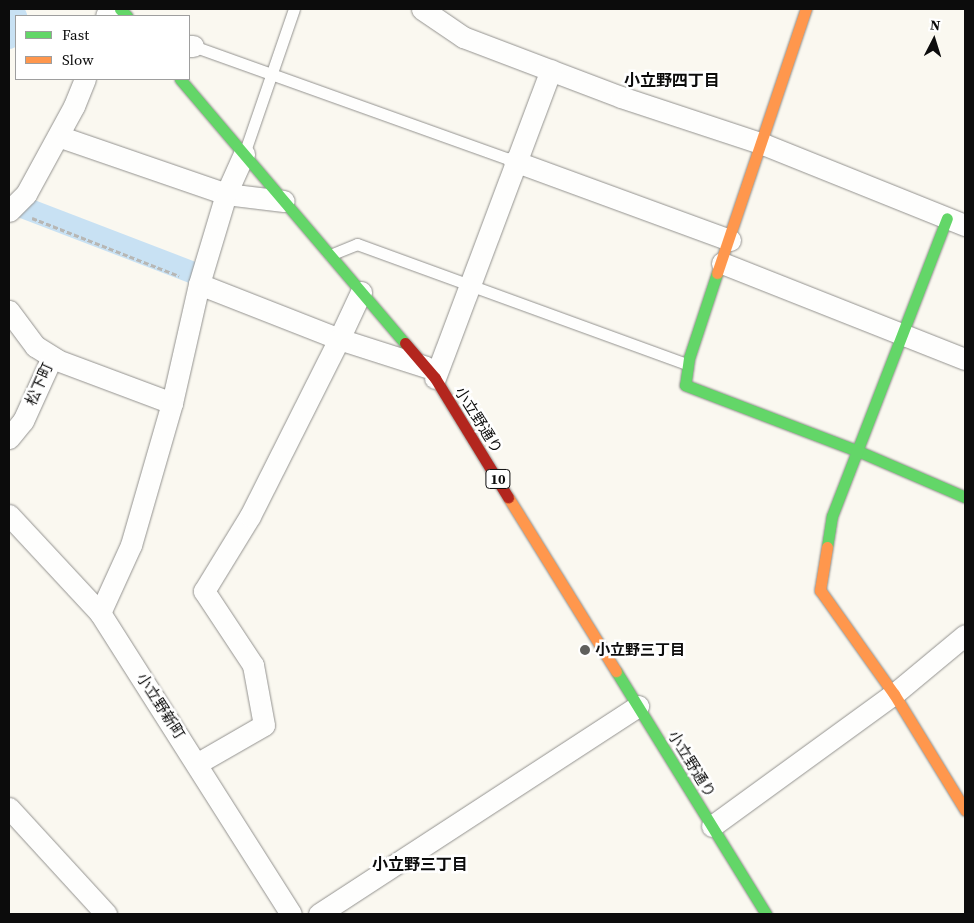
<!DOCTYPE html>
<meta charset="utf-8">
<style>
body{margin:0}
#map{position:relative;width:974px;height:923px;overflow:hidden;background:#faf8f0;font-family:"Source Serif 4","Noto Sans JP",serif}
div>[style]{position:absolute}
.canal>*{height:22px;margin:-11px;padding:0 11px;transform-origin:11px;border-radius:11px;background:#c8e1f3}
.path>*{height:3px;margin-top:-1.5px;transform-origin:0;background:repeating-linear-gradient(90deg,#b7b7b5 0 5px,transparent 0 7.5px)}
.roads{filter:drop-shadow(0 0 1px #93928f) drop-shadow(0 0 1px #93928f)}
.lane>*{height:11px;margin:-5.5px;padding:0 5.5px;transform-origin:5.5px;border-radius:5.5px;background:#fefefd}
.street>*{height:21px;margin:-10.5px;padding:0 10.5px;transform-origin:10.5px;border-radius:10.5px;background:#fefefd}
.fast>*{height:11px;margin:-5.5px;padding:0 5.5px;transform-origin:5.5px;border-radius:5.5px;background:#63d668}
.slow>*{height:11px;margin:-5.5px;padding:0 5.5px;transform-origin:5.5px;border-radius:5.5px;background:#ff974d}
.jam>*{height:11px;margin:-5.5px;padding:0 5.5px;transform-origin:5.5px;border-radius:5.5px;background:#b3261e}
.dots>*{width:14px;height:14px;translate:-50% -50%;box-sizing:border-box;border:2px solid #fff;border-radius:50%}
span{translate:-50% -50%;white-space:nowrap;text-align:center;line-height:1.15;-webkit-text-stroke:5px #fff;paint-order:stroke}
.shield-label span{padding:1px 4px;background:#fff;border:1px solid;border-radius:4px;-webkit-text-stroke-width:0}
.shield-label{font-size:14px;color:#0c0c0c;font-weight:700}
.street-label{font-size:15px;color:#0c0c0c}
.poi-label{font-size:15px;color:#0c0c0c;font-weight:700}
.left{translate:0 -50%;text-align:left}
.neighbourhood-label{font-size:16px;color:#0c0c0c;font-weight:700}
.frame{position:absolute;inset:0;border:10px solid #0c0c0c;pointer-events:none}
.legend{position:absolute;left:15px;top:15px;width:175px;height:65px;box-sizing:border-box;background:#fff;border:1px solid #9e9e9e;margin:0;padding:6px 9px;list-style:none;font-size:15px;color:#0c0c0c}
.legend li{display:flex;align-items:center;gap:10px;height:25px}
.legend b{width:25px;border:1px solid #9e9e9e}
.north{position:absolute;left:909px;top:15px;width:50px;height:50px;-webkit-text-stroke:4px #fff;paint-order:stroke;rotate:5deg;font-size:14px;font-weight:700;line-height:20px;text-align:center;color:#0c0c0c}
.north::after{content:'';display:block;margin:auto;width:18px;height:22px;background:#0c0c0c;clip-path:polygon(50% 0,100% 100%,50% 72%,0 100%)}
</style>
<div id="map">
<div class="canal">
<div style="left:9px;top:38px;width:23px;rotate:-72deg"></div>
<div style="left:22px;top:207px;width:184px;rotate:21deg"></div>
</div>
<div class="path">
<div style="left:32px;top:218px;width:158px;rotate:21.5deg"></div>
</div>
<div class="roads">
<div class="lane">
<div style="left:193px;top:46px;width:341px;rotate:19.7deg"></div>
<div style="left:244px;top:154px;width:153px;rotate:-71deg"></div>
<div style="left:330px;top:255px;width:29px;rotate:-22deg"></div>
<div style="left:357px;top:244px;width:351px;rotate:20deg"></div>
</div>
<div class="street">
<div style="left:422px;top:9px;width:50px;rotate:34.3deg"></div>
<div style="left:463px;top:37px;width:169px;rotate:20.8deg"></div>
<div style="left:621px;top:97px;width:150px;rotate:18.3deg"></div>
<div style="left:763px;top:144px;width:218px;rotate:21.9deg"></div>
<div style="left:106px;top:16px;width:8px;rotate:-67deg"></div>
<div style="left:189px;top:46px;width:4px"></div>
<div style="left:58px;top:136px;width:178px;rotate:19deg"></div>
<div style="left:226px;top:194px;width:58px;rotate:6.9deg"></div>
<div style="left:514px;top:161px;width:230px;rotate:20.1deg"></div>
<div style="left:9px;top:211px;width:24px;rotate:-45deg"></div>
<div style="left:26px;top:194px;width:100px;rotate:-61.4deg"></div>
<div style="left:74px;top:106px;width:29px;rotate:-68deg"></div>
<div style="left:722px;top:263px;width:261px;rotate:21.6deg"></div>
<div style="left:199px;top:284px;width:150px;rotate:21.4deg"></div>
<div style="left:339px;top:339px;width:52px;rotate:-64.9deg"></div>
<div style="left:9px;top:311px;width:44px;rotate:53.4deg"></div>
<div style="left:35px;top:346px;width:26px;rotate:32deg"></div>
<div style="left:57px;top:360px;width:123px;rotate:20.5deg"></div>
<div style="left:435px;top:378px;width:329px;rotate:-69.4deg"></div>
<div style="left:9px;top:438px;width:22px;rotate:-51deg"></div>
<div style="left:23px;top:421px;width:70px;rotate:-65.6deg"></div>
<div style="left:9px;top:515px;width:134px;rotate:47.1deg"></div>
<div style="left:100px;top:613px;width:356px;rotate:57.6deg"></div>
<div style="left:100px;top:613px;width:75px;rotate:-65.5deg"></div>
<div style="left:131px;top:545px;width:148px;rotate:-73.9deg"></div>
<div style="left:172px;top:403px;width:122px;rotate:-77.2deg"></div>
<div style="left:199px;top:284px;width:94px;rotate:-73.3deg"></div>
<div style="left:226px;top:194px;width:44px;rotate:-65.8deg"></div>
<div style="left:198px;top:763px;width:76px;rotate:-29.9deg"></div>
<div style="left:264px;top:725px;width:61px;rotate:-100.4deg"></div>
<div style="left:253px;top:665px;width:89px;rotate:-123.5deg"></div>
<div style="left:204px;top:591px;width:88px;rotate:-58.5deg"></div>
<div style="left:250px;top:516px;width:198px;rotate:-63.3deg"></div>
<div style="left:339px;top:339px;width:91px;rotate:17.8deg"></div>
<div style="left:9px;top:808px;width:144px;rotate:47.5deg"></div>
<div style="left:712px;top:826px;width:225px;rotate:-36deg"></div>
<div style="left:894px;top:694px;width:92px;rotate:-39.7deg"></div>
<div style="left:319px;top:914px;width:381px;rotate:-33.1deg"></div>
</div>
<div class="fast">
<div style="left:120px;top:9px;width:10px;rotate:45deg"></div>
<div style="left:180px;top:79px;width:347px;rotate:49.6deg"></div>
<div style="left:717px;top:273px;width:89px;rotate:108.2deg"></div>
<div style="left:689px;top:358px;width:27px;rotate:98deg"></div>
<div style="left:685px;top:385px;width:185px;rotate:20.9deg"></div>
<div style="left:858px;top:451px;width:116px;rotate:23.3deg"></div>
<div style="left:827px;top:547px;width:31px;rotate:-81deg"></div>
<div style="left:832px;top:516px;width:319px;rotate:-68.9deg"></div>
<div style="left:616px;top:671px;width:286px;rotate:58.3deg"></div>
</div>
<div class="slow">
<div style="left:717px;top:273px;width:279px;rotate:-71.4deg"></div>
<div style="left:508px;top:497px;width:205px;rotate:58.2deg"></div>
<div style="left:827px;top:547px;width:44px;rotate:99.2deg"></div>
<div style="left:820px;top:590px;width:128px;rotate:54.6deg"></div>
<div style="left:894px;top:694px;width:136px;rotate:58.5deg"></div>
</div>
<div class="jam">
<div style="left:405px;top:343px;width:46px;rotate:49.4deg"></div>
<div style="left:435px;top:378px;width:140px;rotate:58.5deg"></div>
</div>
</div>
<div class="dots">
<div style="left:585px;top:650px;background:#5f5f5c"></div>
</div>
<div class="shield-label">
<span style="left:498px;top:479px">10</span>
</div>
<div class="street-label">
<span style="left:39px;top:384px;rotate:-66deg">松下町</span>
<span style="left:479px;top:420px;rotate:58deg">小立野通り</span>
<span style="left:161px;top:706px;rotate:57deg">小立野新町</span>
<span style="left:692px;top:764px;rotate:58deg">小立野通り</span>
</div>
<div class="poi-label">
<span class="left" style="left:595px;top:650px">小立野三丁目</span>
</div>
<div class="neighbourhood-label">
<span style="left:672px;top:80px">小立野四丁目</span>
<span style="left:420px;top:864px">小立野三丁目</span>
</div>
<div class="frame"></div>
<ul class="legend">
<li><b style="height:6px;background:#63d668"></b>Fast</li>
<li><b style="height:6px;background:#ff974d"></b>Slow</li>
</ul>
<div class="north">N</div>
</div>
